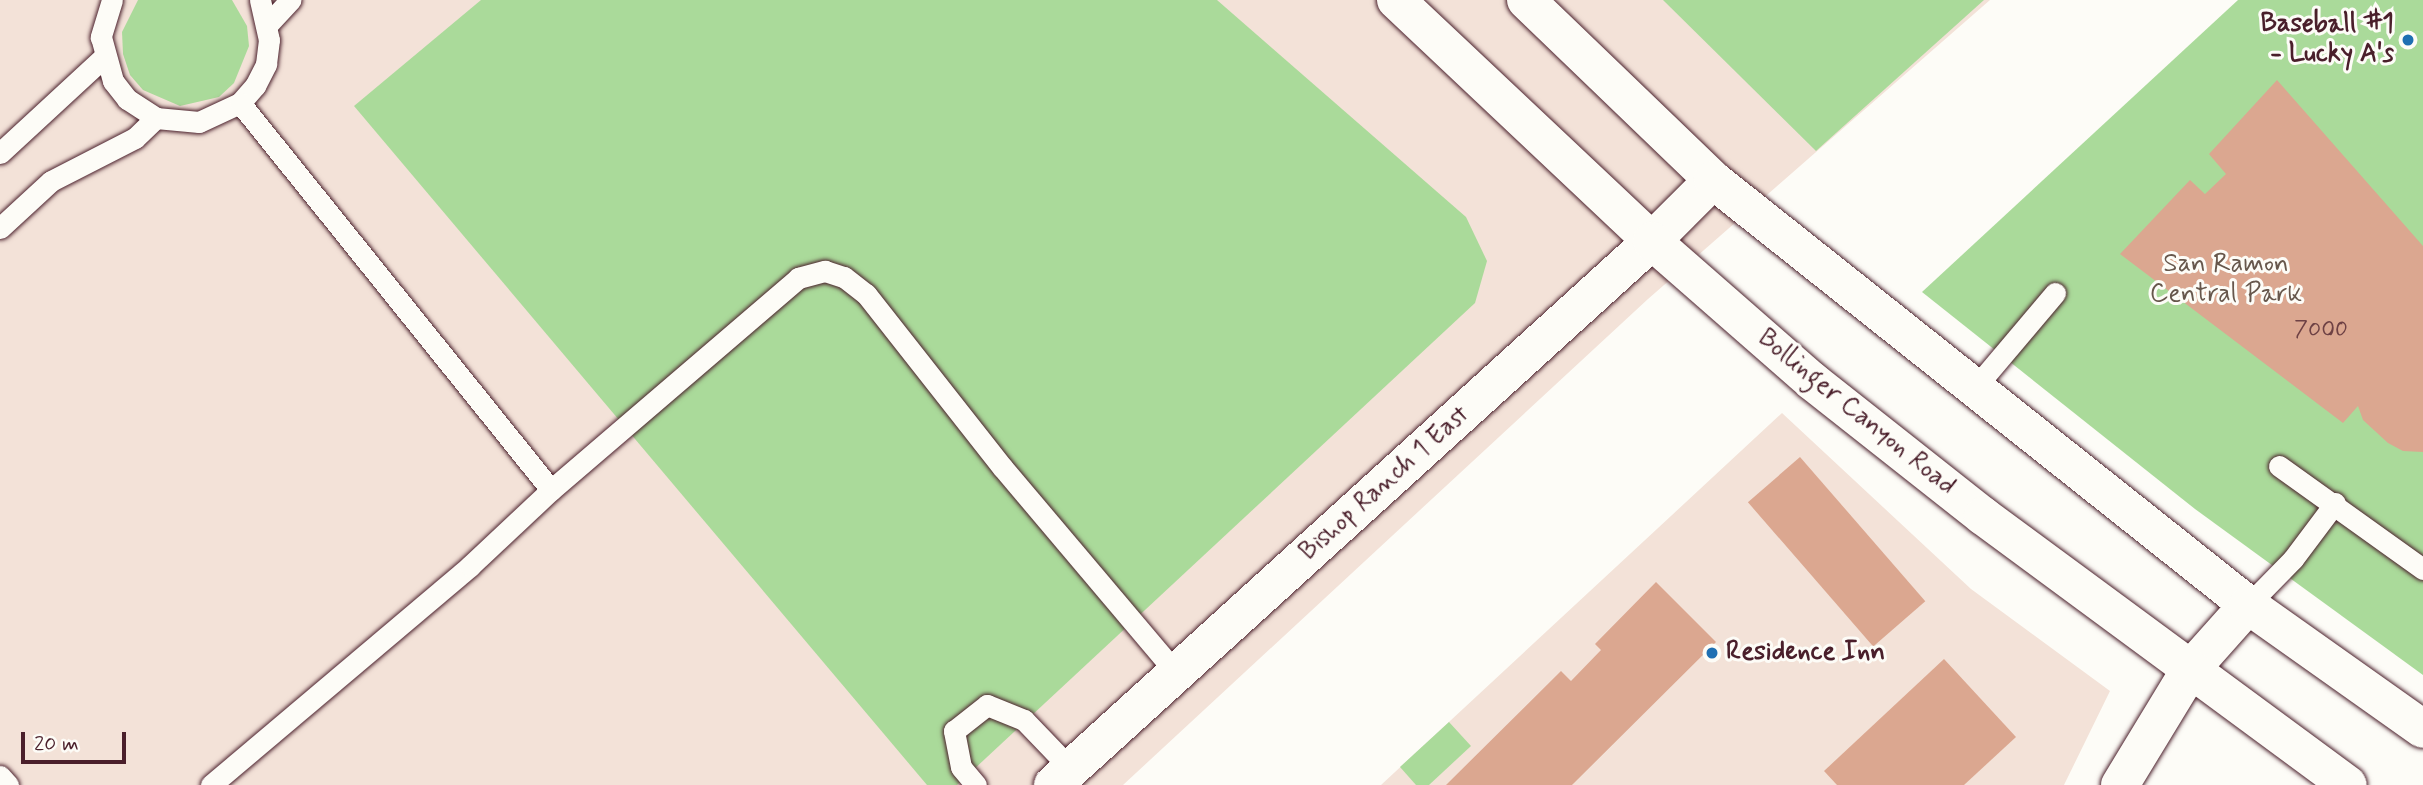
<!DOCTYPE html>
<style>
body{margin:0}
#map{position:relative;width:2423px;height:785px;overflow:hidden;background:#fdfcf7;font-family:Mynerve,sans-serif}
div>[style]{position:absolute}
.built>*{inset:0;background:#f3e2d8}
.green>*{inset:0;background:#aada9a}
.building>*{inset:0;background:#dba790;transform-origin:0 0}
.roads{filter:drop-shadow(0 0 2px #4a1f2b) drop-shadow(0 0 2px #4a1f2b)}
.service>*{height:21px;margin:-10.5px;padding:0 10.5px;transform-origin:10.5px;border-radius:10.5px;background:#fdfcf7}
.minor>*{height:38px;margin:-19px;padding:0 19px;transform-origin:19px;border-radius:19px;background:#fdfcf7}
.secondary>*{height:38px;margin:-19px;padding:0 19px;transform-origin:19px;border-radius:19px;background:#fdfcf7}
.dots>*{width:19px;height:19px;translate:-50% -50%;box-sizing:border-box;border:4px solid #fdfcf7;border-radius:50%}
span{translate:-50% -50%;white-space:nowrap;text-align:center;line-height:1.15;-webkit-text-stroke:6px #fdfcf7;paint-order:stroke}
.number-label{font-size:23px;color:#6e4144}
.number-label span{-webkit-text-stroke-width:0}
.poi-label{font-size:26px;color:#4a1f2b;font-weight:700}
.right{translate:-100% -50%;text-align:right}
.left{translate:0 -50%;text-align:left}
.park-label{font-size:26px;color:#67574c}
.street-label{font-size:26px;color:#4a1f2b}
.scale{position:absolute;left:21px;top:732px;width:105px;height:32px;box-sizing:border-box;border:4px solid #4a1f2b;border-top:0;padding-left:9px;font-size:21px;line-height:24px;white-space:nowrap;color:#4a1f2b;-webkit-text-stroke:5px #fdfcf7;paint-order:stroke}
</style>
<div id="map">
<div class="built">
<div style="clip-path:polygon(0 0,1990px 0,1648px 299px,1123px 785px,0 785px)"></div>
<div style="clip-path:polygon(1782px 413px,1971px 589px,2110px 691px,2064px 785px,1381px 785px)"></div>
</div>
<div class="green">
<div style="clip-path:polygon(138px 0,232px 0,247px 26px,249px 46px,234px 83px,219px 97px,180px 106px,143px 90px,130px 75px,123px 54px,122px 32px)"></div>
<div style="clip-path:polygon(481px 0,1217px 0,1466px 217px,1487px 261px,1475px 303px,957px 785px,927px 785px,354px 106px)"></div>
<div style="clip-path:polygon(1663px 0,1984px 0,1816px 151px)"></div>
<div style="clip-path:polygon(2238px 0,2423px 0,2423px 675px,2195px 509px,1922px 292px)"></div>
<div style="clip-path:polygon(1449px 722px,1471px 746px,1429px 785px,1416px 785px,1400px 767px)"></div>
</div>
<div class="building">
<div style="clip-path:polygon(2277px 80px,2423px 246px,2423px 452px,2403px 451px,2388px 443px,2363px 420px,2358px 406px,2343px 423px,2120px 254px,2190px 180px,2205px 194px,2226px 174px,2209px 154px)"></div>
<div style="left:1800px;top:457px;width:191px;height:69px;rotate:49deg"></div>
<div style="clip-path:polygon(1656px 582px,1716px 642px,1572px 785px,1446px 785px,1561px 671px,1571px 681px,1601px 650px,1595px 644px)"></div>
<div style="clip-path:polygon(1944px 659px,2016px 737px,1964px 785px,1837px 785px,1824px 771px)"></div>
</div>
<div class="roads">
<div class="service">
<div style="left:112px;top:0;width:39px;rotate:107deg"></div>
<div style="left:101px;top:37px;width:46px;rotate:74.7deg"></div>
<div style="left:113px;top:81px;width:23px;rotate:52deg"></div>
<div style="left:127px;top:99px;width:35px;rotate:33deg"></div>
<div style="left:156px;top:118px;width:43px;rotate:5.3deg"></div>
<div style="left:199px;top:122px;width:45px;rotate:-24.9deg"></div>
<div style="left:240px;top:103px;width:23px;rotate:-49deg"></div>
<div style="left:255px;top:86px;width:25px;rotate:-63deg"></div>
<div style="left:266px;top:64px;width:24px;rotate:-83deg"></div>
<div style="left:269px;top:40px;width:41px;rotate:-102.7deg"></div>
<div style="left:268px;top:24px;width:33px;rotate:-47deg"></div>
<div style="left:240px;top:103px;width:496px;rotate:51.2deg"></div>
<div style="left:0;top:153px;width:140px;rotate:-42.7deg"></div>
<div style="left:0;top:228px;width:69px;rotate:-42.7deg"></div>
<div style="left:51px;top:181px;width:94px;rotate:-27.1deg"></div>
<div style="left:135px;top:138px;width:29px;rotate:-44deg"></div>
<div style="left:1973px;top:390px;width:127px;rotate:-49.8deg"></div>
<div style="left:2279px;top:466px;width:177px;rotate:35.6deg"></div>
<div style="left:2248px;top:605px;width:64px;rotate:-45.6deg"></div>
<div style="left:2293px;top:559px;width:70px;rotate:-53.1deg"></div>
<div style="left:0;top:776px;width:12px;rotate:48deg"></div>
<div style="left:211px;top:785px;width:339px;rotate:-40.2deg"></div>
<div style="left:470px;top:566px;width:111px;rotate:-43.2deg"></div>
<div style="left:551px;top:490px;width:326px;rotate:-40.6deg"></div>
<div style="left:798px;top:278px;width:28px;rotate:-15deg"></div>
<div style="left:825px;top:271px;width:20px;rotate:18deg"></div>
<div style="left:844px;top:277px;width:28px;rotate:38deg"></div>
<div style="left:866px;top:294px;width:221px;rotate:51.8deg"></div>
<div style="left:1003px;top:468px;width:268px;rotate:49.8deg"></div>
<div style="left:976px;top:785px;width:23px;rotate:-130deg"></div>
<div style="left:961px;top:767px;width:37px;rotate:-101deg"></div>
<div style="left:954px;top:731px;width:42px;rotate:-38.2deg"></div>
<div style="left:987px;top:705px;width:40px;rotate:22deg"></div>
<div style="left:1024px;top:720px;width:68px;rotate:46.2deg"></div>
</div>
<div class="minor">
<div style="left:1053px;top:785px;width:809px;rotate:-42.25deg"></div>
<div style="left:1652px;top:241px;width:86px;rotate:-45deg"></div>
<div style="left:2120px;top:785px;width:135px;rotate:-58.7deg"></div>
<div style="left:2190px;top:670px;width:87px;rotate:-48.3deg"></div>
</div>
<div class="secondary">
<div style="left:1396px;top:0;width:352px;rotate:43.3deg"></div>
<div style="left:1652px;top:241px;width:213px;rotate:41.2deg"></div>
<div style="left:1812px;top:381px;width:218px;rotate:38.3deg"></div>
<div style="left:1983px;top:516px;width:453px;rotate:36.4deg"></div>
<div style="left:1526px;top:0;width:260px;rotate:43.9deg"></div>
<div style="left:1713px;top:180px;width:683px;rotate:38.46deg"></div>
<div style="left:2248px;top:605px;width:214px;rotate:35.3deg"></div>
</div>
</div>
<div class="dots">
<div style="left:2408px;top:40px;background:#1f6fb2"></div>
<div style="left:1712px;top:653px;background:#1f6fb2"></div>
</div>
<div class="number-label">
<span style="left:2321px;top:330px">7000</span>
</div>
<div class="poi-label">
<span class="right" style="left:2394px;top:40px">Baseball #1<br>- Lucky A's</span>
<span class="left" style="left:1726px;top:653px">Residence Inn</span>
</div>
<div class="park-label">
<span style="left:2226px;top:280px">San Ramon<br>Central Park</span>
</div>
<div class="street-label">
<span style="left:1856px;top:413px;rotate:39deg">Bollinger Canyon Road</span>
<span style="left:1385px;top:484px;rotate:-42deg">Bishop Ranch 1 East</span>
</div>
<div class="scale">20 m</div>
</div>
